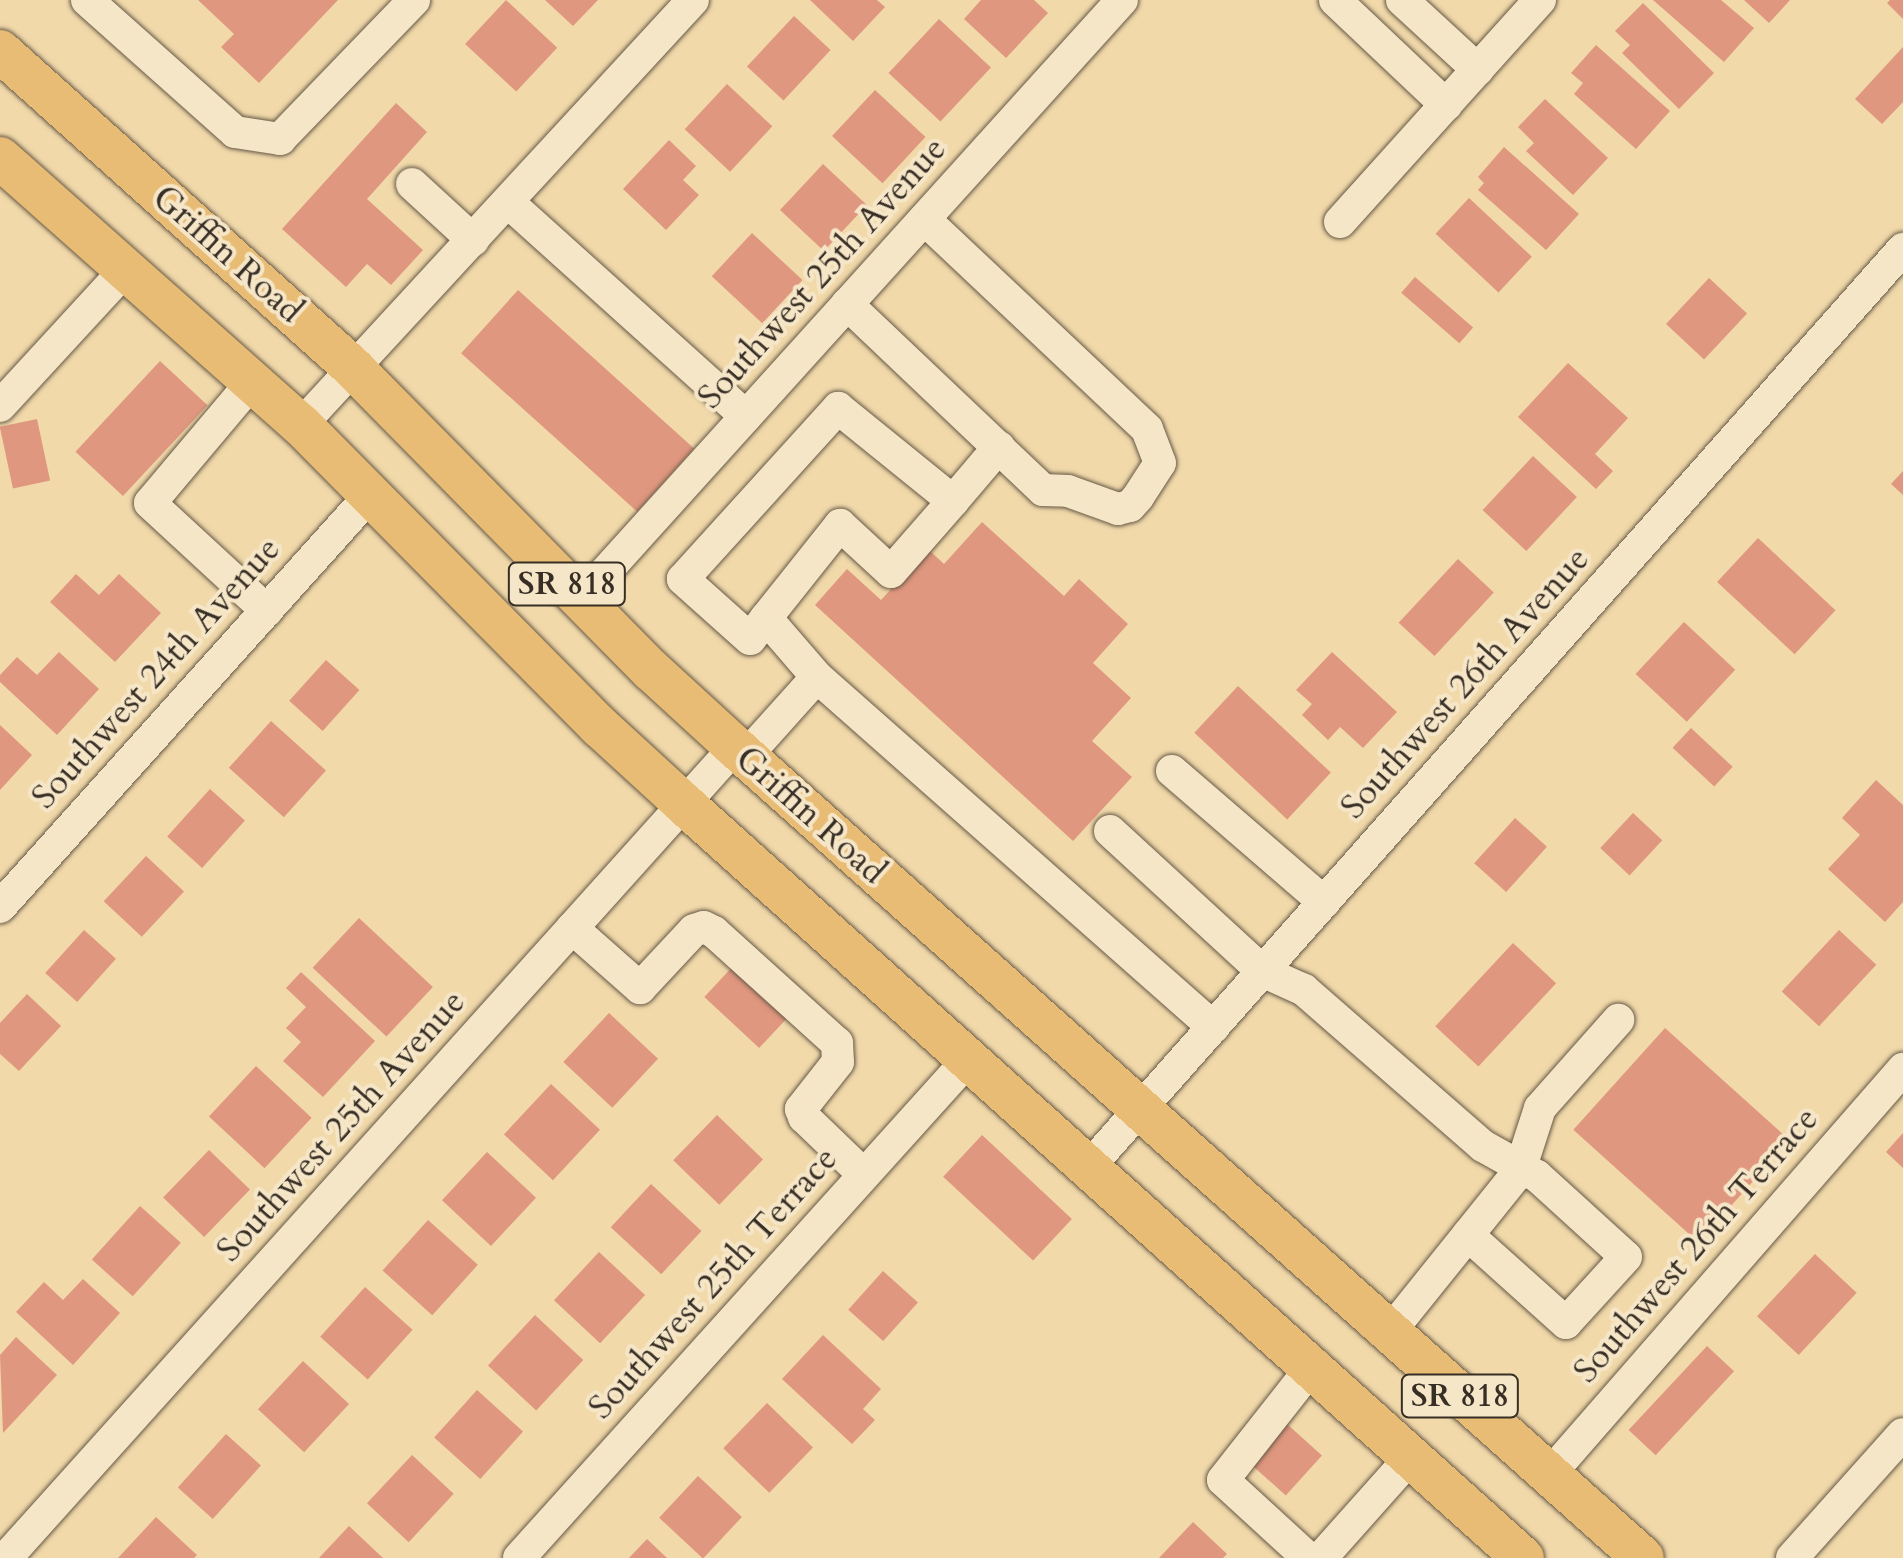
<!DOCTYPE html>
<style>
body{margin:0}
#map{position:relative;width:1903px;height:1558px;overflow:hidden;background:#f1d9aa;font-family:Cardo,serif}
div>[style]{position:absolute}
.building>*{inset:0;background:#e0977f;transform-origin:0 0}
.roads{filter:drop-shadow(0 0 2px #665946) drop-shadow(0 0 2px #665946)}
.minor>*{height:32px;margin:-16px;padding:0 16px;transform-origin:16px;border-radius:16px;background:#f6e6c8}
.major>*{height:42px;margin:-21px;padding:0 21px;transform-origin:21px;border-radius:21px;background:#e8bc75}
span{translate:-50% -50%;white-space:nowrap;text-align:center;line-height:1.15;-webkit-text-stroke:8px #f6e6c8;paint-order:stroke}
.shield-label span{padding:2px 8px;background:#f6e6c8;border:2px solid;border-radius:8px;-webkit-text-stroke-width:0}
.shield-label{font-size:32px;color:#372e25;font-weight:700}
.street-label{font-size:35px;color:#372e25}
</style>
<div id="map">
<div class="building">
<div style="clip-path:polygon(198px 0,338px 0,259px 83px,221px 47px,234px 34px)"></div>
<div style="left:506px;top:0;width:70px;height:60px;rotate:43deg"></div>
<div style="clip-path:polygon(545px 0,598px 0,573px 26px)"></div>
<div style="clip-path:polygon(810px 0,877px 0,885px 7px,853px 41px)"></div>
<div style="clip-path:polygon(981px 0,1034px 0,1048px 13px,1006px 58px,964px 19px)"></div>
<div style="clip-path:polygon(1653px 0,1721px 0,1754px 28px,1724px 62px)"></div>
<div style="clip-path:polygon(1744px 0,1790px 0,1769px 23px)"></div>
<div style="clip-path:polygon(1890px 0,1903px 0,1903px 19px,1887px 3px)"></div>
<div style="clip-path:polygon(1643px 3px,1714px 73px,1679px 109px,1622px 53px,1630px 45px,1615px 31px)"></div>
<div style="left:794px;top:16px;width:50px;height:69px;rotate:43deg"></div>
<div style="left:939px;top:19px;width:71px;height:74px;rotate:43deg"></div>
<div style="clip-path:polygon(1596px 45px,1670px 111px,1636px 149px,1574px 94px,1583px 83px,1571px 73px)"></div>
<div style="clip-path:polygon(1903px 47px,1903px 102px,1882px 124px,1855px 99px)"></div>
<div style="left:727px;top:84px;width:62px;height:62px;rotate:43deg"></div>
<div style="left:875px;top:90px;width:69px;height:63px;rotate:43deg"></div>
<div style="clip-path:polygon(1545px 99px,1608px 158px,1573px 195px,1526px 151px,1534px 143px,1518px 127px)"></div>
<div style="clip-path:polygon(396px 103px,427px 132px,367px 199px,423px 250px,391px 285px,367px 264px,346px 287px,282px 229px)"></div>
<div style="clip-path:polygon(669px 140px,696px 166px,683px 180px,699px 195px,666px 230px,623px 189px)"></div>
<div style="clip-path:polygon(1504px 147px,1579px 214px,1546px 250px,1478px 190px,1484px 183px,1478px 177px)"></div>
<div style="left:823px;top:164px;width:60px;height:63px;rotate:43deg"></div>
<div style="left:1469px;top:198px;width:86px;height:49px;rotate:43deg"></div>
<div style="left:752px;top:233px;width:69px;height:59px;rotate:43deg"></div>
<div style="left:1415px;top:277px;width:77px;height:21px;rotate:41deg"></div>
<div style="left:1709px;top:278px;width:52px;height:63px;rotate:43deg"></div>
<div style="left:518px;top:290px;width:237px;height:85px;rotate:42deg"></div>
<div style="left:160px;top:361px;width:65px;height:124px;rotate:43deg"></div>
<div style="clip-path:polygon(1568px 363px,1628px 418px,1595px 454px,1613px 471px,1596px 489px,1518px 417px)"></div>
<div style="left:37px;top:419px;width:63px;height:38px;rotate:78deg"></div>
<div style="left:1533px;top:456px;width:60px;height:74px;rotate:43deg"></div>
<div style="clip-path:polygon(1903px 471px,1903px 495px,1891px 484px)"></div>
<div style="clip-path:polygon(982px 522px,1064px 596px,1079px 579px,1128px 624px,1093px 663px,1131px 698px,1092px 741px,1132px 777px,1073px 841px,815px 605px,847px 569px,881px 600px,928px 549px,944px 564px)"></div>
<div style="left:1758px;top:538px;width:106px;height:60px;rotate:43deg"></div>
<div style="left:1458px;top:559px;width:49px;height:87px;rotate:43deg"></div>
<div style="clip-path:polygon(76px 574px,99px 595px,119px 574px,161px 613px,115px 662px,50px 602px)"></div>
<div style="left:1684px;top:622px;width:70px;height:71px;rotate:43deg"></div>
<div style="clip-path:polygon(59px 652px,99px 689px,57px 735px,0 682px,0 675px,17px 657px,37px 675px)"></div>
<div style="clip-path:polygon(1332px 652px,1397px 712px,1363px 748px,1340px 727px,1328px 740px,1302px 715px,1312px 704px,1296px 690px)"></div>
<div style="left:326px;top:660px;width:45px;height:55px;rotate:42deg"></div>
<div style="left:1238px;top:686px;width:127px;height:64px;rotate:43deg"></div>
<div style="left:271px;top:721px;width:74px;height:63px;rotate:42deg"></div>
<div style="clip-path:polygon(0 725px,32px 755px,0 790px)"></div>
<div style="left:1691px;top:728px;width:57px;height:27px;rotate:43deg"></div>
<div style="clip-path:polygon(1876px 780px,1903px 805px,1903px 902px,1885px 922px,1828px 869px,1860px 835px,1842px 818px)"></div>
<div style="left:210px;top:789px;width:47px;height:64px;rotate:42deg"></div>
<div style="left:1633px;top:813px;width:40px;height:48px;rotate:43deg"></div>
<div style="left:1515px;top:818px;width:43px;height:61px;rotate:42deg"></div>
<div style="left:146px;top:856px;width:52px;height:62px;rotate:43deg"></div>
<div style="left:359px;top:918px;width:101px;height:68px;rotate:43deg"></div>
<div style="left:84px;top:930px;width:43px;height:58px;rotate:42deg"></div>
<div style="left:1839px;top:930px;width:51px;height:84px;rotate:43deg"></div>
<div style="left:1513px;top:943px;width:59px;height:114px;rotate:43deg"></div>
<div style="left:735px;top:964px;width:75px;height:45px;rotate:43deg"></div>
<div style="clip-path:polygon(301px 972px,375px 1041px,323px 1097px,283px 1061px,301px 1042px,286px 1028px,306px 1007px,286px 988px)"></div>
<div style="clip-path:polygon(27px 994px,61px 1026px,19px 1071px,0 1054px,0 1023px)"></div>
<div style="left:609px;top:1013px;width:67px;height:67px;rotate:43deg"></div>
<div style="left:1665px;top:1028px;width:168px;height:137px;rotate:42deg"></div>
<div style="left:256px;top:1066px;width:76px;height:69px;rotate:43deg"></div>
<div style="left:551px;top:1084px;width:67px;height:69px;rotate:43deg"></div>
<div style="left:717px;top:1115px;width:64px;height:63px;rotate:44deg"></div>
<div style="clip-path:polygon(1903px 1133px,1903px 1168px,1886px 1152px)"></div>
<div style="left:982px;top:1135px;width:123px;height:57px;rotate:43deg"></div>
<div style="left:209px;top:1150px;width:57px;height:66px;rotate:44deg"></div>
<div style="left:487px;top:1152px;width:67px;height:66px;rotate:43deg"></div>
<div style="left:651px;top:1184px;width:69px;height:59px;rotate:43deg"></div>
<div style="left:140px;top:1206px;width:55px;height:72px;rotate:42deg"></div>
<div style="left:428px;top:1220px;width:67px;height:68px;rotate:42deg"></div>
<div style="left:599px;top:1252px;width:63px;height:66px;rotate:43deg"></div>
<div style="left:1815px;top:1254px;width:57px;height:85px;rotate:43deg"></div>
<div style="left:883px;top:1271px;width:47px;height:52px;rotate:42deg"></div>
<div style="clip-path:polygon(83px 1279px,120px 1313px,73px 1365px,16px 1312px,44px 1282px,63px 1300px)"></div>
<div style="left:365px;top:1287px;width:64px;height:67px;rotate:42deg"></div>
<div style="left:535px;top:1315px;width:66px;height:69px;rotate:43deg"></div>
<div style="clip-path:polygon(823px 1335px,881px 1389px,863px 1409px,875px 1420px,852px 1444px,782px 1379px)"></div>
<div style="clip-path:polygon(16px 1337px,57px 1375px,3px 1433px,0 1355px)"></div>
<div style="left:1707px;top:1346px;width:37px;height:115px;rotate:43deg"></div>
<div style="left:303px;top:1361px;width:63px;height:66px;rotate:43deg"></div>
<div style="left:477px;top:1390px;width:62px;height:64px;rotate:42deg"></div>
<div style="left:767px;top:1403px;width:64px;height:63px;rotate:44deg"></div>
<div style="left:1287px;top:1424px;width:47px;height:54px;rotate:42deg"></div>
<div style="left:226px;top:1434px;width:47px;height:72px;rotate:42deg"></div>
<div style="left:412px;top:1455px;width:57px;height:66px;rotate:43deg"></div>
<div style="left:698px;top:1476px;width:60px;height:57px;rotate:43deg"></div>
<div style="clip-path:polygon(156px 1517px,197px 1555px,194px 1558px,118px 1558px)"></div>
<div style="clip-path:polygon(1193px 1522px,1227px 1554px,1223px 1558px,1159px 1558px)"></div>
<div style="clip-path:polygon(349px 1526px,383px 1558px,319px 1558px)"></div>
<div style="clip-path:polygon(647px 1539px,667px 1558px,629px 1558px)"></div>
</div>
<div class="roads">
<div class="minor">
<div style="left:87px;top:0;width:198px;rotate:41.7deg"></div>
<div style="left:235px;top:132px;width:46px;rotate:8.8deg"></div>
<div style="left:280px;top:139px;width:193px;rotate:-46deg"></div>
<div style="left:1335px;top:0;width:153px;rotate:43.4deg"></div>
<div style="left:1402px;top:0;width:103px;rotate:42.6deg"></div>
<div style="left:412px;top:184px;width:83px;rotate:42.6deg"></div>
<div style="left:508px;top:202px;width:320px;rotate:42deg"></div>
<div style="left:1340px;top:222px;width:299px;rotate:-48deg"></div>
<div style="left:847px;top:304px;width:270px;rotate:43.5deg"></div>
<div style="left:1043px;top:490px;width:25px;rotate:2deg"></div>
<div style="left:1068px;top:491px;width:53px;rotate:19.8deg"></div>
<div style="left:1118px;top:509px;width:12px;rotate:-14deg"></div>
<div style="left:1130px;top:506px;width:12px;rotate:-48deg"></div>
<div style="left:1138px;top:497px;width:40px;rotate:-57.1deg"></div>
<div style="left:1160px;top:463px;width:36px;rotate:-111deg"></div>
<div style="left:1147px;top:429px;width:306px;rotate:-136.7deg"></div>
<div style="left:252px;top:382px;width:158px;rotate:130.1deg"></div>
<div style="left:150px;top:503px;width:159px;rotate:42.7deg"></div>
<div style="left:0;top:406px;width:186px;rotate:-47.4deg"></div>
<div style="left:301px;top:425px;width:578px;rotate:-47.31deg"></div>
<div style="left:581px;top:599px;width:807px;rotate:-47.91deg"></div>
<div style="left:766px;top:618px;width:119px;rotate:-51.5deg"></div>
<div style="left:840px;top:525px;width:69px;rotate:42.7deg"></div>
<div style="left:891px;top:572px;width:94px;rotate:-48.9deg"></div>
<div style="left:817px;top:677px;width:78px;rotate:-130.8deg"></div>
<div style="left:766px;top:618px;width:26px;rotate:127deg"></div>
<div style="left:750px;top:639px;width:90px;rotate:-138.2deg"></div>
<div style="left:683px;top:579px;width:231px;rotate:-47.8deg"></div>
<div style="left:838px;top:408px;width:148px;rotate:39deg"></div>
<div style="left:953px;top:501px;width:71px;rotate:-49.6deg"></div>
<div style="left:746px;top:756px;width:106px;rotate:-48.1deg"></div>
<div style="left:817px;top:677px;width:529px;rotate:41.47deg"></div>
<div style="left:1172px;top:771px;width:201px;rotate:40.8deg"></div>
<div style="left:1110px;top:831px;width:207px;rotate:42.6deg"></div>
<div style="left:1262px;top:971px;width:46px;rotate:24.3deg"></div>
<div style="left:1304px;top:990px;width:237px;rotate:41.1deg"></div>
<div style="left:1483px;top:1146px;width:62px;rotate:29.1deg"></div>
<div style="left:1537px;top:1176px;width:120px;rotate:42.3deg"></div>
<div style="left:1626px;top:1257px;width:89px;rotate:132.3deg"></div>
<div style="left:1566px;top:1323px;width:132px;rotate:-138.1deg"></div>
<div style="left:0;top:907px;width:557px;rotate:-48.06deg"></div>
<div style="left:572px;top:928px;width:91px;rotate:41.4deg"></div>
<div style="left:640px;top:988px;width:79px;rotate:-47deg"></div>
<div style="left:694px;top:930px;width:10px;rotate:-17deg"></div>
<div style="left:704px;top:927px;width:11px;rotate:27deg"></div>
<div style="left:714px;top:932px;width:166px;rotate:42.1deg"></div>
<div style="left:837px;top:1043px;width:19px;rotate:87deg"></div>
<div style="left:838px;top:1062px;width:60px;rotate:128.2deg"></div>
<div style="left:801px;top:1109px;width:9px;rotate:69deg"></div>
<div style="left:804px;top:1117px;width:83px;rotate:44deg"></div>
<div style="left:1087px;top:1169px;width:1230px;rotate:-48.43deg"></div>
<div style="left:1389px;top:1333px;width:209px;rotate:-51.2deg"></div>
<div style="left:1520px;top:1170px;width:65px;rotate:-72.1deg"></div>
<div style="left:1540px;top:1108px;width:118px;rotate:-48.4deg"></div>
<div style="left:1549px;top:1475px;width:539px;rotate:-48.91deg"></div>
<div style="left:6px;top:1558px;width:1090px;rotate:-48.05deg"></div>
<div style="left:519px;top:1558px;width:669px;rotate:-47.97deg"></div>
<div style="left:1308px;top:1558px;width:115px;rotate:-137.5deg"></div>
<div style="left:1223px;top:1480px;width:142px;rotate:-51.8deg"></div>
<div style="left:1321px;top:1558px;width:135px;rotate:-48.3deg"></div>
<div style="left:1792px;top:1558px;width:166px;rotate:-48.2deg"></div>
</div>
<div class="major">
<div style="left:0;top:51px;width:476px;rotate:41.9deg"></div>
<div style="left:354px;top:369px;width:423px;rotate:45.4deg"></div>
<div style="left:651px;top:670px;width:114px;rotate:42.5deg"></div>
<div style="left:735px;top:747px;width:1217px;rotate:41.77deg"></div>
<div style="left:0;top:158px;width:402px;rotate:41.6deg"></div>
<div style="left:301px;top:425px;width:424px;rotate:45.3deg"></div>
<div style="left:599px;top:726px;width:115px;rotate:42.5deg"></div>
<div style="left:684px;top:804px;width:1128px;rotate:41.95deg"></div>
</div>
</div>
<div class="shield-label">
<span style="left:567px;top:584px">SR 818</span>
<span style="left:1460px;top:1396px">SR 818</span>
</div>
<div class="street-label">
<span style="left:228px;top:254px;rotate:42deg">Griffin Road</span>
<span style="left:822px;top:273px;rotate:-48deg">Southwest 25th Avenue</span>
<span style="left:156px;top:673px;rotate:-48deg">Southwest 24th Avenue</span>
<span style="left:1465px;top:683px;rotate:-48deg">Southwest 26th Avenue</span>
<span style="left:811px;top:815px;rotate:42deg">Griffin Road</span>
<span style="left:341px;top:1126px;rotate:-48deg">Southwest 25th Avenue</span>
<span style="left:1696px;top:1245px;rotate:-49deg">Southwest 26th Terrace</span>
<span style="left:713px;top:1283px;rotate:-48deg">Southwest 25th Terrace</span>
</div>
</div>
